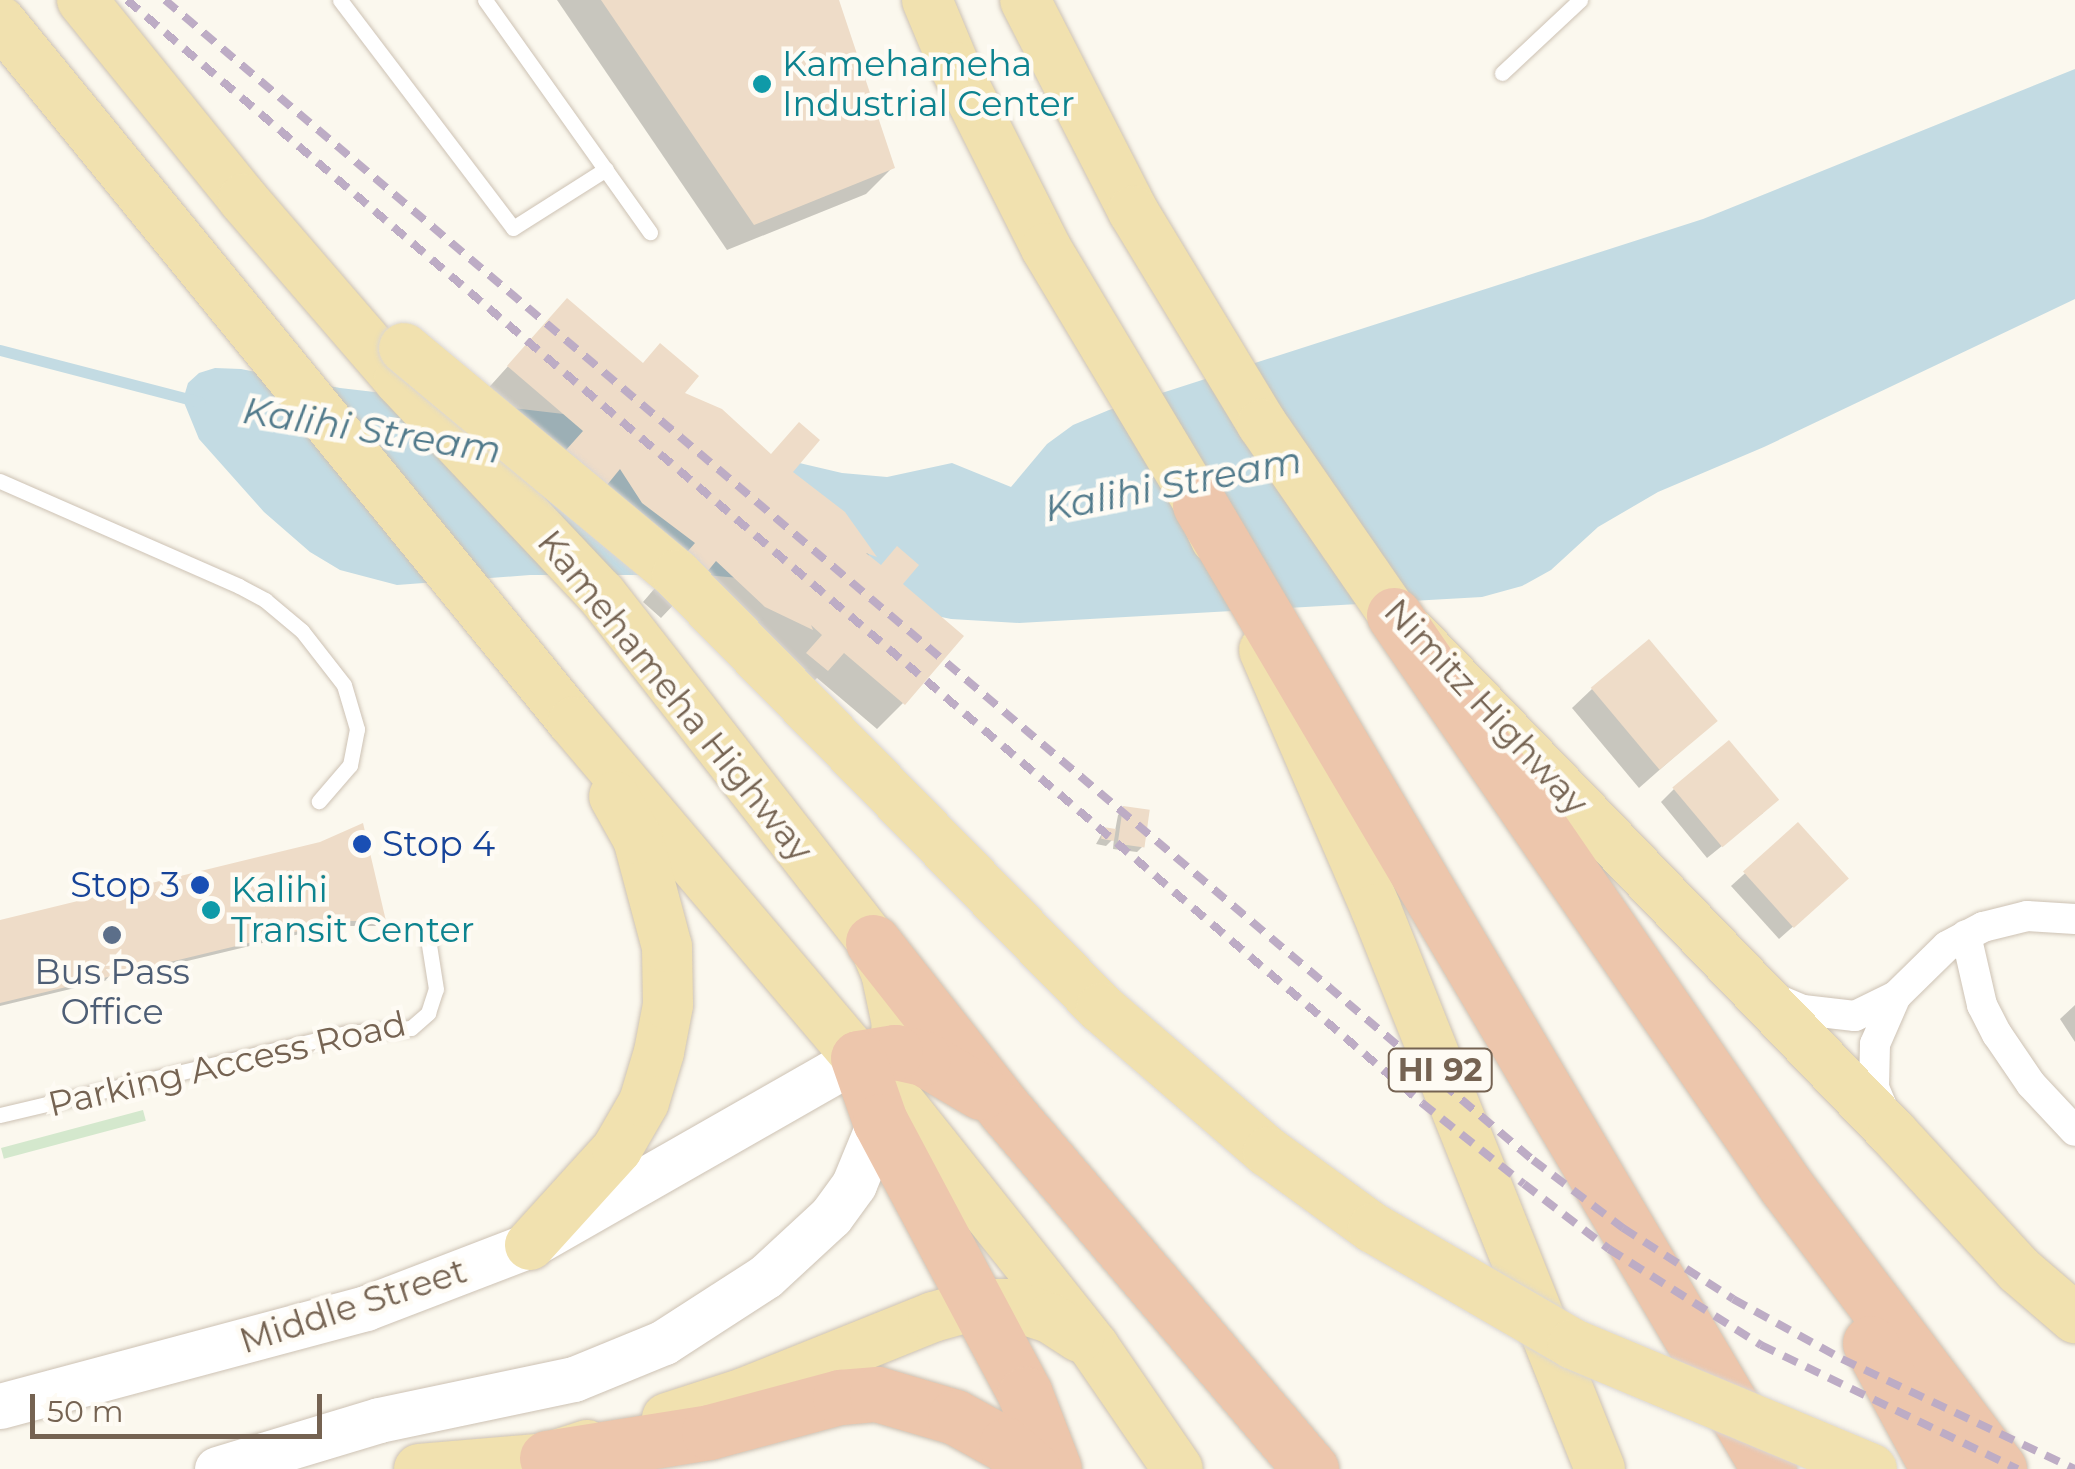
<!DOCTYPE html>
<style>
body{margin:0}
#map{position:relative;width:2075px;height:1469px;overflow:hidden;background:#fbf8ee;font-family:Montserrat,sans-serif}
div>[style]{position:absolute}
.green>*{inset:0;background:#d4e8cd;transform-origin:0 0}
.water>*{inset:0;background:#c3dbe3}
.shadow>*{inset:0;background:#0003}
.stream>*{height:11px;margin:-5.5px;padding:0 5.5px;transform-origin:5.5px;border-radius:5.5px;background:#c3dbe3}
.building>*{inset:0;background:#eedcc8;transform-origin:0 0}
.roads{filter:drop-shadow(0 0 2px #cdc2b4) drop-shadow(0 0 2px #cdc2b4)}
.service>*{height:15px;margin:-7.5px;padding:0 7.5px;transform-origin:7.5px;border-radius:7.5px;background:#fff}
.minor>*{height:30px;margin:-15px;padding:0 15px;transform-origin:15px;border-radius:15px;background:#fff}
.secondary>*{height:45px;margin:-22.5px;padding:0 22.5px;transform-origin:22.5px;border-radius:22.5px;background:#fff}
.primary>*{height:50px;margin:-25px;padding:0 25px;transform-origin:25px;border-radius:25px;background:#f1e1af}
.motorway>*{height:55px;margin:-27.5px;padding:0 27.5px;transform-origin:27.5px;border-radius:27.5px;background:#edc6ac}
.rail>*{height:8px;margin-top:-4px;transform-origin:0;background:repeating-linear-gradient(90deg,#bdacc5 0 15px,transparent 0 25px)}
.bridges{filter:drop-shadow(0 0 2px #dbd6d2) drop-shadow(0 0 2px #dbd6d2)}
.primary-bridge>*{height:50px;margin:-25px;padding:0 25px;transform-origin:25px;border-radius:25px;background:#f1e1af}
.dots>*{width:28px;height:28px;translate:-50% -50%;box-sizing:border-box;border:5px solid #fefbf4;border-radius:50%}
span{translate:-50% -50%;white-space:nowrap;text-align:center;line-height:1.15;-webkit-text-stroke:9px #fefbf4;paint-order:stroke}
.shield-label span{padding:2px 8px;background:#fefbf4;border:2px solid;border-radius:8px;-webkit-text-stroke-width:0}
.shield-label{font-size:32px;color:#756352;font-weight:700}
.culture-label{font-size:35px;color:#0d838f}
.left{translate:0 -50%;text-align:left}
.street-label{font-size:35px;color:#756352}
.transit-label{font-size:35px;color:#164399}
.right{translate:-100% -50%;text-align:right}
.service-label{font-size:35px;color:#4e5e75}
.water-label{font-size:38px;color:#517a8b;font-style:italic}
.scale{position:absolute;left:30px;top:1394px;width:292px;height:45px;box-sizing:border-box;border:5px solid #756352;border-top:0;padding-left:12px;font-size:30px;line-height:35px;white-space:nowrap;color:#756352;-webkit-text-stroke:8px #fefbf4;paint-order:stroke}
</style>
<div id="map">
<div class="green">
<div style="left:143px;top:1110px;width:11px;height:147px;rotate:75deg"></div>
</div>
<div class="water">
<div style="clip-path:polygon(2075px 69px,2075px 299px,1764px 447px,1658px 492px,1598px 527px,1551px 570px,1522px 586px,1482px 597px,1019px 623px,951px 619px,764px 580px,704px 575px,530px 575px,397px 585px,340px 570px,310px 552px,264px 512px,199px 439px,183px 400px,188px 383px,199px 373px,215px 368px,241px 369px,340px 388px,615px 420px,842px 473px,887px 477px,952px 463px,1011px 487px,1047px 444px,1073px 425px,1109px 410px,1703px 219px)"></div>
</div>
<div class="shadow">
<div style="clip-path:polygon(557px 0,836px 0,892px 168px,866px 194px,727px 250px)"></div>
<div style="clip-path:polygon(567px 301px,680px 395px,843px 514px,873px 562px,900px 584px,903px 703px,877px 729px,817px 678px,800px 695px,782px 681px,798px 663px,699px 578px,661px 618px,643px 602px,679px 560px,483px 394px)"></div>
<div style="clip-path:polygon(1592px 689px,1715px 721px,1639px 788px,1572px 708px)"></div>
<div style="clip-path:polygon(1674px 789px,1763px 813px,1707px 858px,1661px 802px)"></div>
<div style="clip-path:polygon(1124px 809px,1143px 846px,1137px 852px,1113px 849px,1114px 838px,1106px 846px,1096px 844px,1104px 830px,1115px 831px,1118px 815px)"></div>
<div style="clip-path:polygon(1798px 825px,1833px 891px,1779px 939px,1731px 886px)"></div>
<div style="clip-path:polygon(383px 920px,377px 926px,333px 926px,0 1006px,0 922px)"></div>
<div style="clip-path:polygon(2075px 1005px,2075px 1042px,2060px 1019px)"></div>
</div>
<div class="stream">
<div style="left:0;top:350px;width:206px;rotate:14.6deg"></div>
</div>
<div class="building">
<div style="clip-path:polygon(601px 0,839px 0,895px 168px,754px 225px)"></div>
<div style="clip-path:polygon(567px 298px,643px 363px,660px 343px,699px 376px,685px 393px,722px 409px,771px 454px,799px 422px,820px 440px,793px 472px,845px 512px,877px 557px,866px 553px,881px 565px,897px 546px,919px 565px,903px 584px,964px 636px,905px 705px,844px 653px,828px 671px,806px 653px,822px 635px,811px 625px,813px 630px,765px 607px,716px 561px,689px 594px,667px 575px,695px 543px,642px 503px,620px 469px,607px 485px,566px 450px,583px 431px,507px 366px)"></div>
<div style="left:1649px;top:639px;width:107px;height:76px;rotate:50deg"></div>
<div style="left:1729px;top:740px;width:78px;height:74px;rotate:50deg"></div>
<div style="left:1123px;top:806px;width:27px;height:38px;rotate:8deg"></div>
<div style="left:1798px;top:822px;width:76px;height:74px;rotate:48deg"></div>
<div style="clip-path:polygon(363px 823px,386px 921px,340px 921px,0 1003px,0 920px,320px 842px)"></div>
<div style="left:1103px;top:827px;width:13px;height:12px;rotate:9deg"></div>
</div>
<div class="roads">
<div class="service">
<div style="left:340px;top:0;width:286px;rotate:52.8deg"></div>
<div style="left:513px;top:228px;width:110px;rotate:-32.4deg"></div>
<div style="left:485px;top:0;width:285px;rotate:54.6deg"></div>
<div style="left:1502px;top:73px;width:107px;rotate:-43.1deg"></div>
<div style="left:0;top:481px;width:261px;rotate:23.7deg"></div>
<div style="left:239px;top:586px;width:30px;rotate:28deg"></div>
<div style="left:265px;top:600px;width:48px;rotate:40deg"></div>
<div style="left:302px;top:631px;width:68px;rotate:52.1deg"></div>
<div style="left:344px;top:685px;width:46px;rotate:73.5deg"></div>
<div style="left:357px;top:729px;width:37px;rotate:101deg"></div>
<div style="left:350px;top:765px;width:48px;rotate:130.7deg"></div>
<div style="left:0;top:1115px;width:357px;rotate:-13.3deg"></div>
<div style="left:347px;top:1033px;width:64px;rotate:-4.5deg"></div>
<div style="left:411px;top:1028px;width:23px;rotate:-41deg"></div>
<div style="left:428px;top:1013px;width:25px;rotate:-72deg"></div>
<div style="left:436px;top:989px;width:58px;rotate:-99deg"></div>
</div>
<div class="minor">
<div style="left:1966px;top:935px;width:72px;rotate:77.1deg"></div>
<div style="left:1982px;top:1005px;width:33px;rotate:63deg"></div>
<div style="left:1997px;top:1034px;width:60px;rotate:55.8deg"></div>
<div style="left:2031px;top:1084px;width:64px;rotate:46.9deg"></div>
<div style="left:1772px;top:997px;width:34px;rotate:23deg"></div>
<div style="left:1803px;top:1010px;width:52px;rotate:6.6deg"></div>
<div style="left:1855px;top:1016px;width:46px;rotate:-26deg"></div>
<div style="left:1896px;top:996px;width:71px;rotate:-44.4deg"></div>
<div style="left:1947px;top:946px;width:41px;rotate:-27.8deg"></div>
<div style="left:1983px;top:927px;width:45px;rotate:-14deg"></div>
<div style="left:2027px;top:916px;width:48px;rotate:3.6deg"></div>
<div style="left:1886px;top:1116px;width:30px;rotate:-113deg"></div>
<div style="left:1874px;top:1088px;width:44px;rotate:-88.7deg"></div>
<div style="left:1875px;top:1044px;width:52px;rotate:-66.4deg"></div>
</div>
<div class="secondary">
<div style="left:0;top:1406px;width:379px;rotate:-15deg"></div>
<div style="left:366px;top:1308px;width:176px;rotate:-21deg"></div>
<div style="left:530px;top:1245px;width:378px;rotate:-29.7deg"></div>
<div style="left:217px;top:1469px;width:169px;rotate:-16.8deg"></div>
<div style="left:379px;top:1420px;width:199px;rotate:-11.9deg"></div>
<div style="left:574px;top:1379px;width:97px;rotate:-22.3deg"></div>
<div style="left:664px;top:1342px;width:121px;rotate:-32.9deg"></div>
<div style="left:766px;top:1276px;width:88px;rotate:-42.7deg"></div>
<div style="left:831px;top:1216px;width:39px;rotate:-54deg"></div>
<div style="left:854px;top:1184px;width:68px;rotate:-67.6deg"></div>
</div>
<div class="primary">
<div style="left:82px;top:0;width:256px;rotate:51deg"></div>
<div style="left:243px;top:199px;width:239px;rotate:49.2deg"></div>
<div style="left:399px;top:380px;width:294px;rotate:46.7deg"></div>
<div style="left:601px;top:594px;width:442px;rotate:52deg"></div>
<div style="left:873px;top:942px;width:33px;rotate:67deg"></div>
<div style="left:886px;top:972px;width:53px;rotate:78.1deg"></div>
<div style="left:897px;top:1024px;width:67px;rotate:96.8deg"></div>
<div style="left:927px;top:0;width:73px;rotate:67.3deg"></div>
<div style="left:955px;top:67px;width:203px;rotate:63.3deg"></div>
<div style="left:1046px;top:248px;width:300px;rotate:59.1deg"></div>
<div style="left:1200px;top:505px;width:38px;rotate:65deg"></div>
<div style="left:1025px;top:0;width:237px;rotate:62.9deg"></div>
<div style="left:1133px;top:211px;width:249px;rotate:58.8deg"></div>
<div style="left:1262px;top:424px;width:232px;rotate:55.4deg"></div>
<div style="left:1394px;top:615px;width:719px;rotate:46.07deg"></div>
<div style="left:1893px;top:1133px;width:186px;rotate:47.4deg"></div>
<div style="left:2019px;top:1270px;width:74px;rotate:40.6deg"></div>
<div style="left:0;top:21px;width:905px;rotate:50.74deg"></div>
<div style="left:573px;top:722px;width:441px;rotate:49.7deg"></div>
<div style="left:858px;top:1058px;width:44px;rotate:45deg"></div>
<div style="left:889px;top:1089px;width:330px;rotate:51.5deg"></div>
<div style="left:1094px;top:1347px;width:148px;rotate:55.5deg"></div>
<div style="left:1264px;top:650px;width:282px;rotate:66.6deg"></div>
<div style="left:1376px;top:909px;width:603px;rotate:68.2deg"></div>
<div style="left:530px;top:1245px;width:130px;rotate:-47.8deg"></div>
<div style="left:617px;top:1149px;width:54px;rotate:-60.1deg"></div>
<div style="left:644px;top:1102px;width:52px;rotate:-73.3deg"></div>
<div style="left:659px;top:1052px;width:48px;rotate:-79.2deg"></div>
<div style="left:668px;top:1005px;width:58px;rotate:-91deg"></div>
<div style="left:667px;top:947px;width:112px;rotate:-105deg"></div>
<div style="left:638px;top:839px;width:49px;rotate:-119.2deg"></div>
<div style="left:667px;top:1418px;width:81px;rotate:-18deg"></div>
<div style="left:744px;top:1393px;width:204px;rotate:-21.9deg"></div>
<div style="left:933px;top:1317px;width:48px;rotate:-15.8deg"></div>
<div style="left:979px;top:1304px;width:28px"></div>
<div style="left:1007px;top:1304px;width:45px;rotate:18deg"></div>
<div style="left:1050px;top:1318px;width:35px;rotate:33deg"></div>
<div style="left:419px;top:1469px;width:128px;rotate:-4.9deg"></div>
<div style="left:547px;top:1458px;width:42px;rotate:-18deg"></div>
</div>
<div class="motorway">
<div style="left:1200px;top:505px;width:1119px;rotate:59.45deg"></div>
<div style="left:1394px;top:615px;width:693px;rotate:55.53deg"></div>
<div style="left:1786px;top:1186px;width:354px;rotate:53deg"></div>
<div style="left:873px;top:942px;width:216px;rotate:51.8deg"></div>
<div style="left:1007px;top:1112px;width:469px;rotate:49.6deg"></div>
<div style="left:981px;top:1092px;width:67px;rotate:-149.6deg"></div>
<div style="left:923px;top:1058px;width:29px;rotate:-168deg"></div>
<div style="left:895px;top:1052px;width:37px;rotate:171deg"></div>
<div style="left:858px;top:1058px;width:67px;rotate:70.8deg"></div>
<div style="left:880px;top:1121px;width:309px;rotate:62deg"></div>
<div style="left:1025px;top:1394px;width:80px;rotate:68.9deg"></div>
<div style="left:1870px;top:1343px;width:143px;rotate:61.6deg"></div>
<div style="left:547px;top:1458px;width:164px;rotate:-9.1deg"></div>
<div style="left:709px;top:1432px;width:136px;rotate:-15deg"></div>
<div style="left:840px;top:1397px;width:37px;rotate:-5deg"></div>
<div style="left:877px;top:1394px;width:81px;rotate:16.4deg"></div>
<div style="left:955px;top:1417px;width:58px;rotate:28.8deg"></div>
<div style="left:1006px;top:1445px;width:36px;rotate:42deg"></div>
</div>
</div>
<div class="rail">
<div style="left:127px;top:0;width:1701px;rotate:40.42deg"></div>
<div style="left:1422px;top:1103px;width:130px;rotate:38.5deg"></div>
<div style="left:1524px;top:1184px;width:107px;rotate:37.4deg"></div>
<div style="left:1609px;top:1249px;width:180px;rotate:32.3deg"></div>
<div style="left:1761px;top:1345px;width:285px;rotate:25.8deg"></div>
<div style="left:165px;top:0;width:1794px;rotate:40.3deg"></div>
<div style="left:1533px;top:1160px;width:113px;rotate:37.1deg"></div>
<div style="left:1623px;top:1228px;width:131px;rotate:32.8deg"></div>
<div style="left:1733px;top:1299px;width:124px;rotate:28.8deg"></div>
<div style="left:1842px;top:1359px;width:258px;rotate:25.3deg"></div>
</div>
<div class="bridges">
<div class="primary-bridge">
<div style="left:404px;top:348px;width:355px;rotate:39.7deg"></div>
<div style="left:677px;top:575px;width:606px;rotate:45.6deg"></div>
<div style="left:1101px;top:1008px;width:221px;rotate:40.8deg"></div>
<div style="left:1268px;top:1152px;width:130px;rotate:35.9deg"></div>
<div style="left:1373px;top:1228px;width:231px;rotate:30.1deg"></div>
<div style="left:1573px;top:1344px;width:324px;rotate:22.7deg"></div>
</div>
</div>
<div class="dots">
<div style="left:762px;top:84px;background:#0f9aa8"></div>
<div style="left:362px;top:844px;background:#1a4fb4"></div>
<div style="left:200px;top:885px;background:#1a4fb4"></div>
<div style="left:211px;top:910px;background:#0f9aa8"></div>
<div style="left:112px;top:935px;background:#5c6f8a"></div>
</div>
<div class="shield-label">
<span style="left:1440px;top:1070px">HI 92</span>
</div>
<div class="culture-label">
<span class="left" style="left:782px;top:84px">Kamehameha<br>Industrial Center</span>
<span class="left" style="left:231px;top:910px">Kalihi<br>Transit Center</span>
</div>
<div class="street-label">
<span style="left:675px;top:696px;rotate:51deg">Kamehameha Highway</span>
<span style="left:1486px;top:707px;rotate:47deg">Nimitz Highway</span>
<span style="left:227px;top:1064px;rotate:-13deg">Parking Access Road</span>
<span style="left:353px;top:1306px;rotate:-18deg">Middle Street</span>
</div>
<div class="transit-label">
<span class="left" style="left:382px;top:844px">Stop 4</span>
<span class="right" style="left:180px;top:885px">Stop 3</span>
</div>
<div class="service-label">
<span style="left:112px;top:992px">Bus Pass<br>Office</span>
</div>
<div class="water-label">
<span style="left:372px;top:430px;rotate:9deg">Kalihi Stream</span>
<span style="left:1173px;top:484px;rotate:-11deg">Kalihi Stream</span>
</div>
<div class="scale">50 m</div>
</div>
